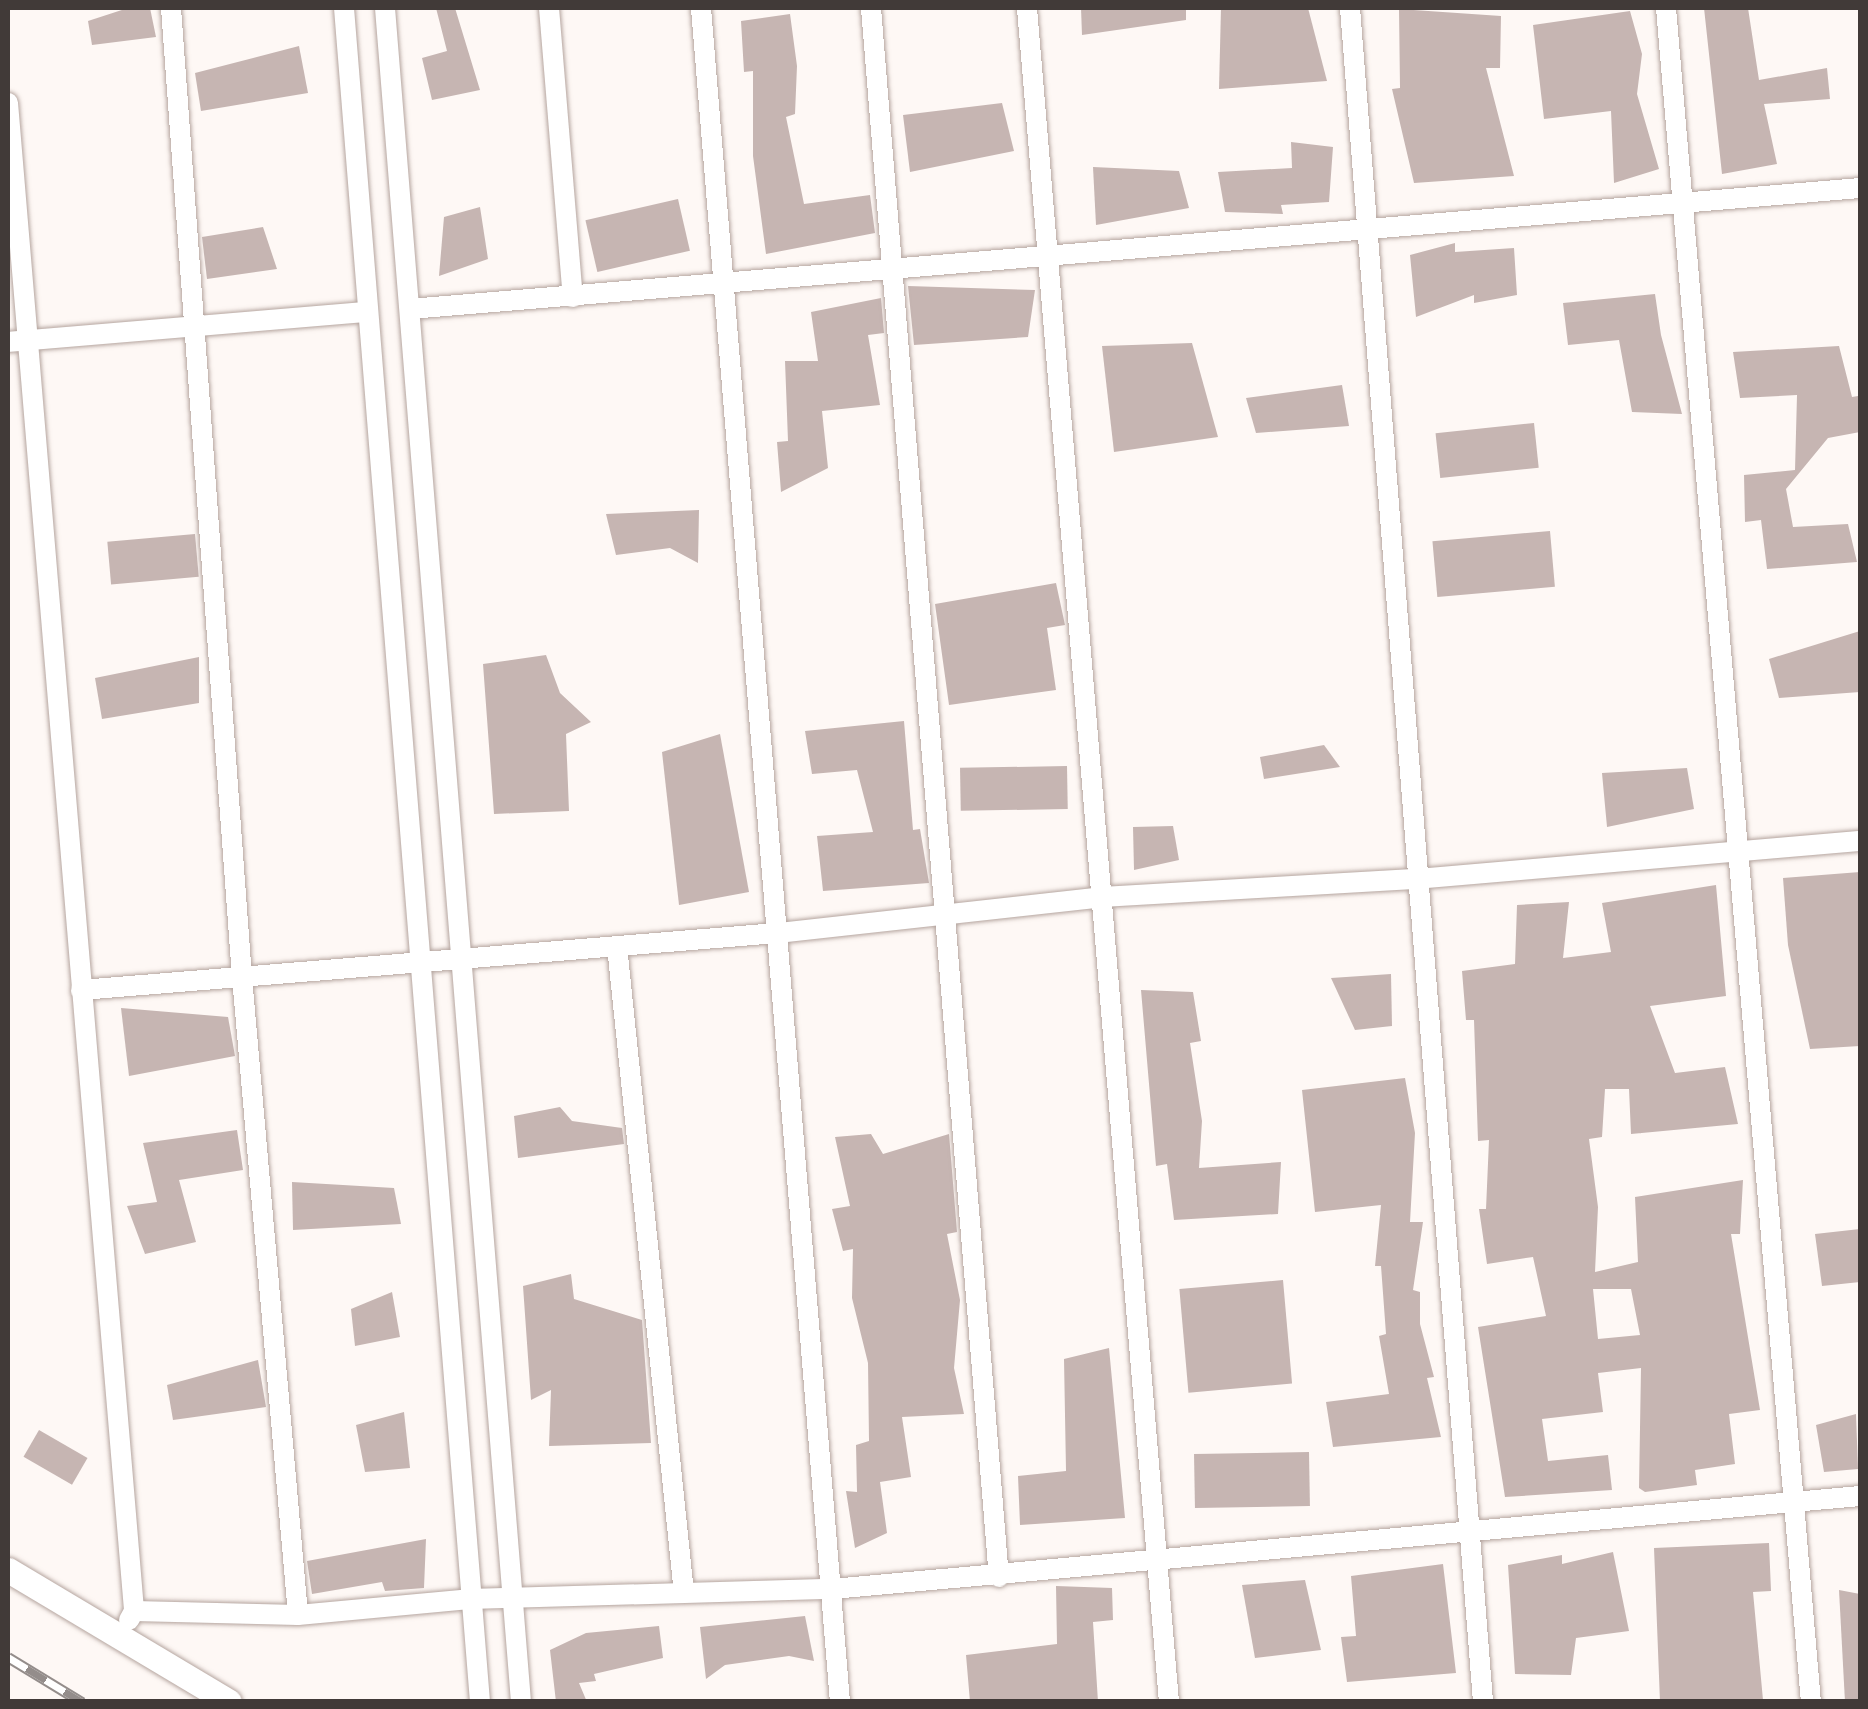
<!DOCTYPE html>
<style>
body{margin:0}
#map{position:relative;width:1868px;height:1709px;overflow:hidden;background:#fef8f5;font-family:Karla,sans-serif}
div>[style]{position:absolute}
.building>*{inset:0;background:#c6b5b2;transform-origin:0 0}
.roads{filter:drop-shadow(0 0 2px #b5a59f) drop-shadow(0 0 2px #b5a59f)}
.minor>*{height:20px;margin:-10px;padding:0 10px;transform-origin:10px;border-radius:10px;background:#fff}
.tertiary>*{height:25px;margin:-12.5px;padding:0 12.5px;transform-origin:12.5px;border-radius:12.5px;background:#fff}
.rail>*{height:11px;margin-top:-5.5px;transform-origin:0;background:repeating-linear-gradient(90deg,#fff 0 22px,#948d8b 0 44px);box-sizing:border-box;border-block:2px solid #948d8b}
span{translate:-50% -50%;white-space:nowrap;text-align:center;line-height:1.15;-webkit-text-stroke:8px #fff;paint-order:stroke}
.frame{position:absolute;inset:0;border:10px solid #413a38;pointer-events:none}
</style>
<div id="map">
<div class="building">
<div style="clip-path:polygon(128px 8px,150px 8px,156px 37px,92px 45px,88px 21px)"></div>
<div style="clip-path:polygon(436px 8px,455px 8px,480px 90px,432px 100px,422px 58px,447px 51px)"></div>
<div style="clip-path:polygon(1081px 8px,1186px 8px,1186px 20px,1082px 35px)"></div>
<div style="clip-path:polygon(1221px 8px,1308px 8px,1327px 81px,1219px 89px)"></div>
<div style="clip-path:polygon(1704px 8px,1748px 8px,1759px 80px,1827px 68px,1830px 99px,1764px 104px,1777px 164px,1722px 174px)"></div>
<div style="clip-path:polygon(1399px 9px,1501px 16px,1500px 68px,1486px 68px,1514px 176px,1414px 183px,1392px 89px,1400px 88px)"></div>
<div style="clip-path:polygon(1630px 11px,1642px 54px,1637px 94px,1659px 169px,1614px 183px,1611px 111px,1544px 119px,1533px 25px)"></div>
<div style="clip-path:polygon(790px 14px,797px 66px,795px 114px,786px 117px,804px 204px,870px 195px,875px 233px,766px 254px,753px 156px,753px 71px,744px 72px,741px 21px)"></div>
<div style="clip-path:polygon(299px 46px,308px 93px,201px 111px,195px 73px)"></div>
<div style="clip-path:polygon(1002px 103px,1014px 151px,910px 172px,903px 115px)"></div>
<div style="clip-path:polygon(1291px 142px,1333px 147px,1329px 202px,1281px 205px,1283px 214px,1225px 212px,1218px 172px,1292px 168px)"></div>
<div style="clip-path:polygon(1093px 167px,1179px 171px,1189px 208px,1096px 225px)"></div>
<div style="left:678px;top:199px;width:53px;height:95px;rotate:77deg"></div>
<div style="clip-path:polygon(480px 207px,488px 259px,439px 276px,444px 217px)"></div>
<div style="clip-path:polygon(263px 227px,277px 269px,207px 279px,202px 237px)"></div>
<div style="clip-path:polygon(1455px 243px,1455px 252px,1514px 248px,1517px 295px,1474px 303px,1474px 295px,1416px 317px,1410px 255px)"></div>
<div style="clip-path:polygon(908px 286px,1035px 290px,1028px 337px,914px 345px)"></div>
<div style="clip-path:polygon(1655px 294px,1661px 335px,1682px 414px,1632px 412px,1619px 340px,1568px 345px,1563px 303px)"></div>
<div style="clip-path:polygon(881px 298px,884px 333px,868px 335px,880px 405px,822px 411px,828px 468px,781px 492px,777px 442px,788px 441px,785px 361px,818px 361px,811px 312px)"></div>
<div style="clip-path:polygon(1192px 343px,1218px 437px,1114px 452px,1102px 346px)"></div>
<div style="clip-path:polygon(1839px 346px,1852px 397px,1858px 396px,1860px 432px,1828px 438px,1786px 489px,1793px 527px,1848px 524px,1857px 562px,1767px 569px,1761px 520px,1745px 522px,1744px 475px,1795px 470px,1797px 395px,1740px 398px,1733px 352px)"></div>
<div style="clip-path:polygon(1342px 385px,1349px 426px,1256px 433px,1246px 398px)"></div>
<div style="left:1534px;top:423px;width:45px;height:99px;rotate:84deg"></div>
<div style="clip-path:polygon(699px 510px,698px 563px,670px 548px,616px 555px,606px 514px)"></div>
<div style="left:1550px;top:531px;width:56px;height:118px;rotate:85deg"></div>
<div style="left:195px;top:534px;width:43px;height:88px;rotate:85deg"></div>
<div style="clip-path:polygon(1056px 583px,1065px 625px,1047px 628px,1056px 690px,949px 705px,935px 604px)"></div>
<div style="clip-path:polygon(1860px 631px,1860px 692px,1779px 698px,1769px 659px)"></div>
<div style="clip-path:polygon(546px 655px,560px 693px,591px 722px,566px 734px,569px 811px,494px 814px,483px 664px)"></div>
<div style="clip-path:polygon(199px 657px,199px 703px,102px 719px,95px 678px)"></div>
<div style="clip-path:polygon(904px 721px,913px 830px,920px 829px,929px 883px,823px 891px,817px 836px,873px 832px,857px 770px,812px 774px,805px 731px)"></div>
<div style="clip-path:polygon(720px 734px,749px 892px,679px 905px,662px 752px)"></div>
<div style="clip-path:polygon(1324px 745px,1340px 767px,1264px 779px,1260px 757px)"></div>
<div style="left:1067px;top:766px;width:43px;height:107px;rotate:89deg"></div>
<div style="clip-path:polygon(1687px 768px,1694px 809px,1607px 827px,1602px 773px)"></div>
<div style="clip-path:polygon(1173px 826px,1179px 860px,1134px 870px,1133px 827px)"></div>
<div style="clip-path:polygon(1860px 872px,1860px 1046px,1810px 1049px,1788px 945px,1783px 878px)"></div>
<div style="clip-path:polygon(evenodd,1716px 885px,1726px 996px,1650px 1006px,1675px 1073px,1725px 1067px,1738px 1124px,1631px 1134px,1629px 1089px,1605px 1089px,1602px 1137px,1589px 1139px,1598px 1207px,1595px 1272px,1638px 1262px,1635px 1197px,1743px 1180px,1740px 1234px,1731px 1234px,1760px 1410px,1729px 1414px,1735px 1464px,1695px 1470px,1697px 1485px,1645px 1492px,1639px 1488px,1641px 1368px,1598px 1373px,1603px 1412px,1542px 1419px,1548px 1461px,1608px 1455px,1612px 1490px,1505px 1497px,1478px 1327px,1546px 1316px,1533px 1257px,1487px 1264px,1479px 1209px,1486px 1209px,1489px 1140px,1478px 1141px,1474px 1020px,1466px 1020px,1462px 971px,1515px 964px,1517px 905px,1569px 902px,1563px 958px,1611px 952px,1602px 903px,1716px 885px,1593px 1289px,1631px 1289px,1640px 1335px,1598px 1339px,1593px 1289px)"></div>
<div style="clip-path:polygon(1391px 974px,1392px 1026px,1355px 1030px,1331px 978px)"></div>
<div style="clip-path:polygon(1141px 990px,1193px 992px,1201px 1041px,1190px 1043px,1202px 1121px,1199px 1168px,1281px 1162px,1278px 1214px,1174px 1220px,1167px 1164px,1156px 1166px)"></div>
<div style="clip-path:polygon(121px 1008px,228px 1017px,235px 1056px,129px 1076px)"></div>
<div style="clip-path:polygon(1405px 1078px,1415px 1133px,1410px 1222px,1423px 1222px,1413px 1290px,1420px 1292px,1420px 1324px,1434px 1377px,1427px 1378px,1441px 1437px,1333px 1447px,1326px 1402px,1389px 1394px,1379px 1336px,1386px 1334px,1381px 1266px,1375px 1266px,1381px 1205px,1315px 1212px,1302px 1090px)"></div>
<div style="clip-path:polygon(560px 1107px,572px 1121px,622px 1128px,624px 1144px,518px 1158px,514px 1116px)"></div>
<div style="clip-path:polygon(237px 1130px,243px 1170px,179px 1180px,196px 1242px,145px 1254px,127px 1206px,157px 1202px,143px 1143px)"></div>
<div style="clip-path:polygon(871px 1134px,883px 1154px,949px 1134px,957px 1232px,947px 1234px,960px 1300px,954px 1368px,964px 1414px,902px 1417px,911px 1477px,880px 1482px,887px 1533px,855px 1548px,846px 1491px,857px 1492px,856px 1445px,869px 1441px,868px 1363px,852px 1298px,853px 1249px,843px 1251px,832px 1209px,850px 1206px,835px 1137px)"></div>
<div style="clip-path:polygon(292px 1182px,394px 1188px,401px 1224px,293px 1230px)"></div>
<div style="clip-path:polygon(1860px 1229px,1860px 1282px,1822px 1286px,1815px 1234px)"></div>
<div style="clip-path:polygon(571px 1274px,574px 1299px,642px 1320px,651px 1443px,549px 1446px,551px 1390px,531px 1400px,523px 1286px)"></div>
<div style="left:1283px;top:1280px;width:104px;height:104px;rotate:85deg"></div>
<div style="clip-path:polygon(392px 1292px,400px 1337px,355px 1346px,351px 1309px)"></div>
<div style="clip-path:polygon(1109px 1348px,1125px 1518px,1020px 1525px,1018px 1476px,1066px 1471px,1064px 1359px)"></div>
<div style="clip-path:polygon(258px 1360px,266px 1407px,173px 1420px,167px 1385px)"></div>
<div style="clip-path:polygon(404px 1412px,410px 1468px,365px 1472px,356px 1425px)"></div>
<div style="clip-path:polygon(1856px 1414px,1858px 1469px,1824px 1472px,1816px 1425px)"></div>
<div style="left:39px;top:1430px;width:56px;height:31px;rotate:30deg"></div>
<div style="left:1309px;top:1452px;width:54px;height:115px;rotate:89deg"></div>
<div style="clip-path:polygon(426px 1539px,424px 1588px,385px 1591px,382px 1582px,312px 1594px,307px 1561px)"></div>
<div style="clip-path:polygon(1769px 1543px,1771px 1591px,1753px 1592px,1763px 1700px,1660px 1702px,1654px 1548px)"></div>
<div style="clip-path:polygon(1613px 1552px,1629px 1631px,1576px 1638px,1571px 1675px,1515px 1674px,1508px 1565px,1562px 1555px,1562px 1564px)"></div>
<div style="clip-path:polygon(1443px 1564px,1456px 1673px,1347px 1682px,1341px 1637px,1356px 1636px,1351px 1576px)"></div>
<div style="clip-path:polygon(1305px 1580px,1321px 1650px,1255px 1658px,1242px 1585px)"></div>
<div style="clip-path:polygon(1056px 1586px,1112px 1588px,1113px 1620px,1093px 1622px,1098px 1702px,970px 1702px,966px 1655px,1057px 1644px)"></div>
<div style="clip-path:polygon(1839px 1590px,1860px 1594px,1860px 1702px,1845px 1702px)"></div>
<div style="clip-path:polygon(805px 1616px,814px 1661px,789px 1656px,725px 1665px,706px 1679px,700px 1627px)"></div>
<div style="clip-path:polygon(659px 1626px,663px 1658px,594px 1674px,596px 1681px,579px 1683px,587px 1702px,556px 1702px,550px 1650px,586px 1633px)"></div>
</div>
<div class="roads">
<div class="minor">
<div style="left:171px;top:8px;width:972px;rotate:85.81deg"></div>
<div style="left:242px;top:977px;width:640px;rotate:84.98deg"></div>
<div style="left:344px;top:8px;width:1699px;rotate:85.41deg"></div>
<div style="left:385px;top:8px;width:1699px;rotate:85.41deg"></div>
<div style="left:549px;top:8px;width:290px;rotate:85.3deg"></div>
<div style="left:701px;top:8px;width:1700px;rotate:85.31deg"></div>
<div style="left:871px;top:8px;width:1574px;rotate:85.34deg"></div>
<div style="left:1027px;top:8px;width:1700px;rotate:85.21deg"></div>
<div style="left:1350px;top:8px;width:1699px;rotate:85.51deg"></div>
<div style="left:1666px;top:8px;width:1700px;rotate:85.11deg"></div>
<div style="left:8px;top:103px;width:1513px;rotate:85.22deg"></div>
<div style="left:134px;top:1611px;width:10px;rotate:119deg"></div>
<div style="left:410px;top:309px;width:1455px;rotate:-4.77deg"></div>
<div style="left:8px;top:342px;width:360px;rotate:-4.8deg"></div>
<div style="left:617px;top:946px;width:650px;rotate:84.09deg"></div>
<div style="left:81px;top:990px;width:699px;rotate:-4.68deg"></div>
<div style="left:778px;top:933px;width:327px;rotate:-6.3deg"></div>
<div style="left:1103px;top:897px;width:314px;rotate:-3.3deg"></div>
<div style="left:1416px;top:879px;width:446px;rotate:-4.9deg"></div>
<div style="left:134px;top:1611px;width:164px;rotate:1.4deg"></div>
<div style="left:298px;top:1615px;width:172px;rotate:-5.3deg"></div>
<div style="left:469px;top:1599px;width:363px;rotate:-1.6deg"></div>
<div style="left:832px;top:1589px;width:1032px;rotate:-5.17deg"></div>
</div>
<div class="tertiary">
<div style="left:8px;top:1570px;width:257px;rotate:30.8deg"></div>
</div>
</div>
<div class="rail">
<div style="left:8px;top:1657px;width:87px;rotate:31.3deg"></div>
</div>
<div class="frame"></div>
</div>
